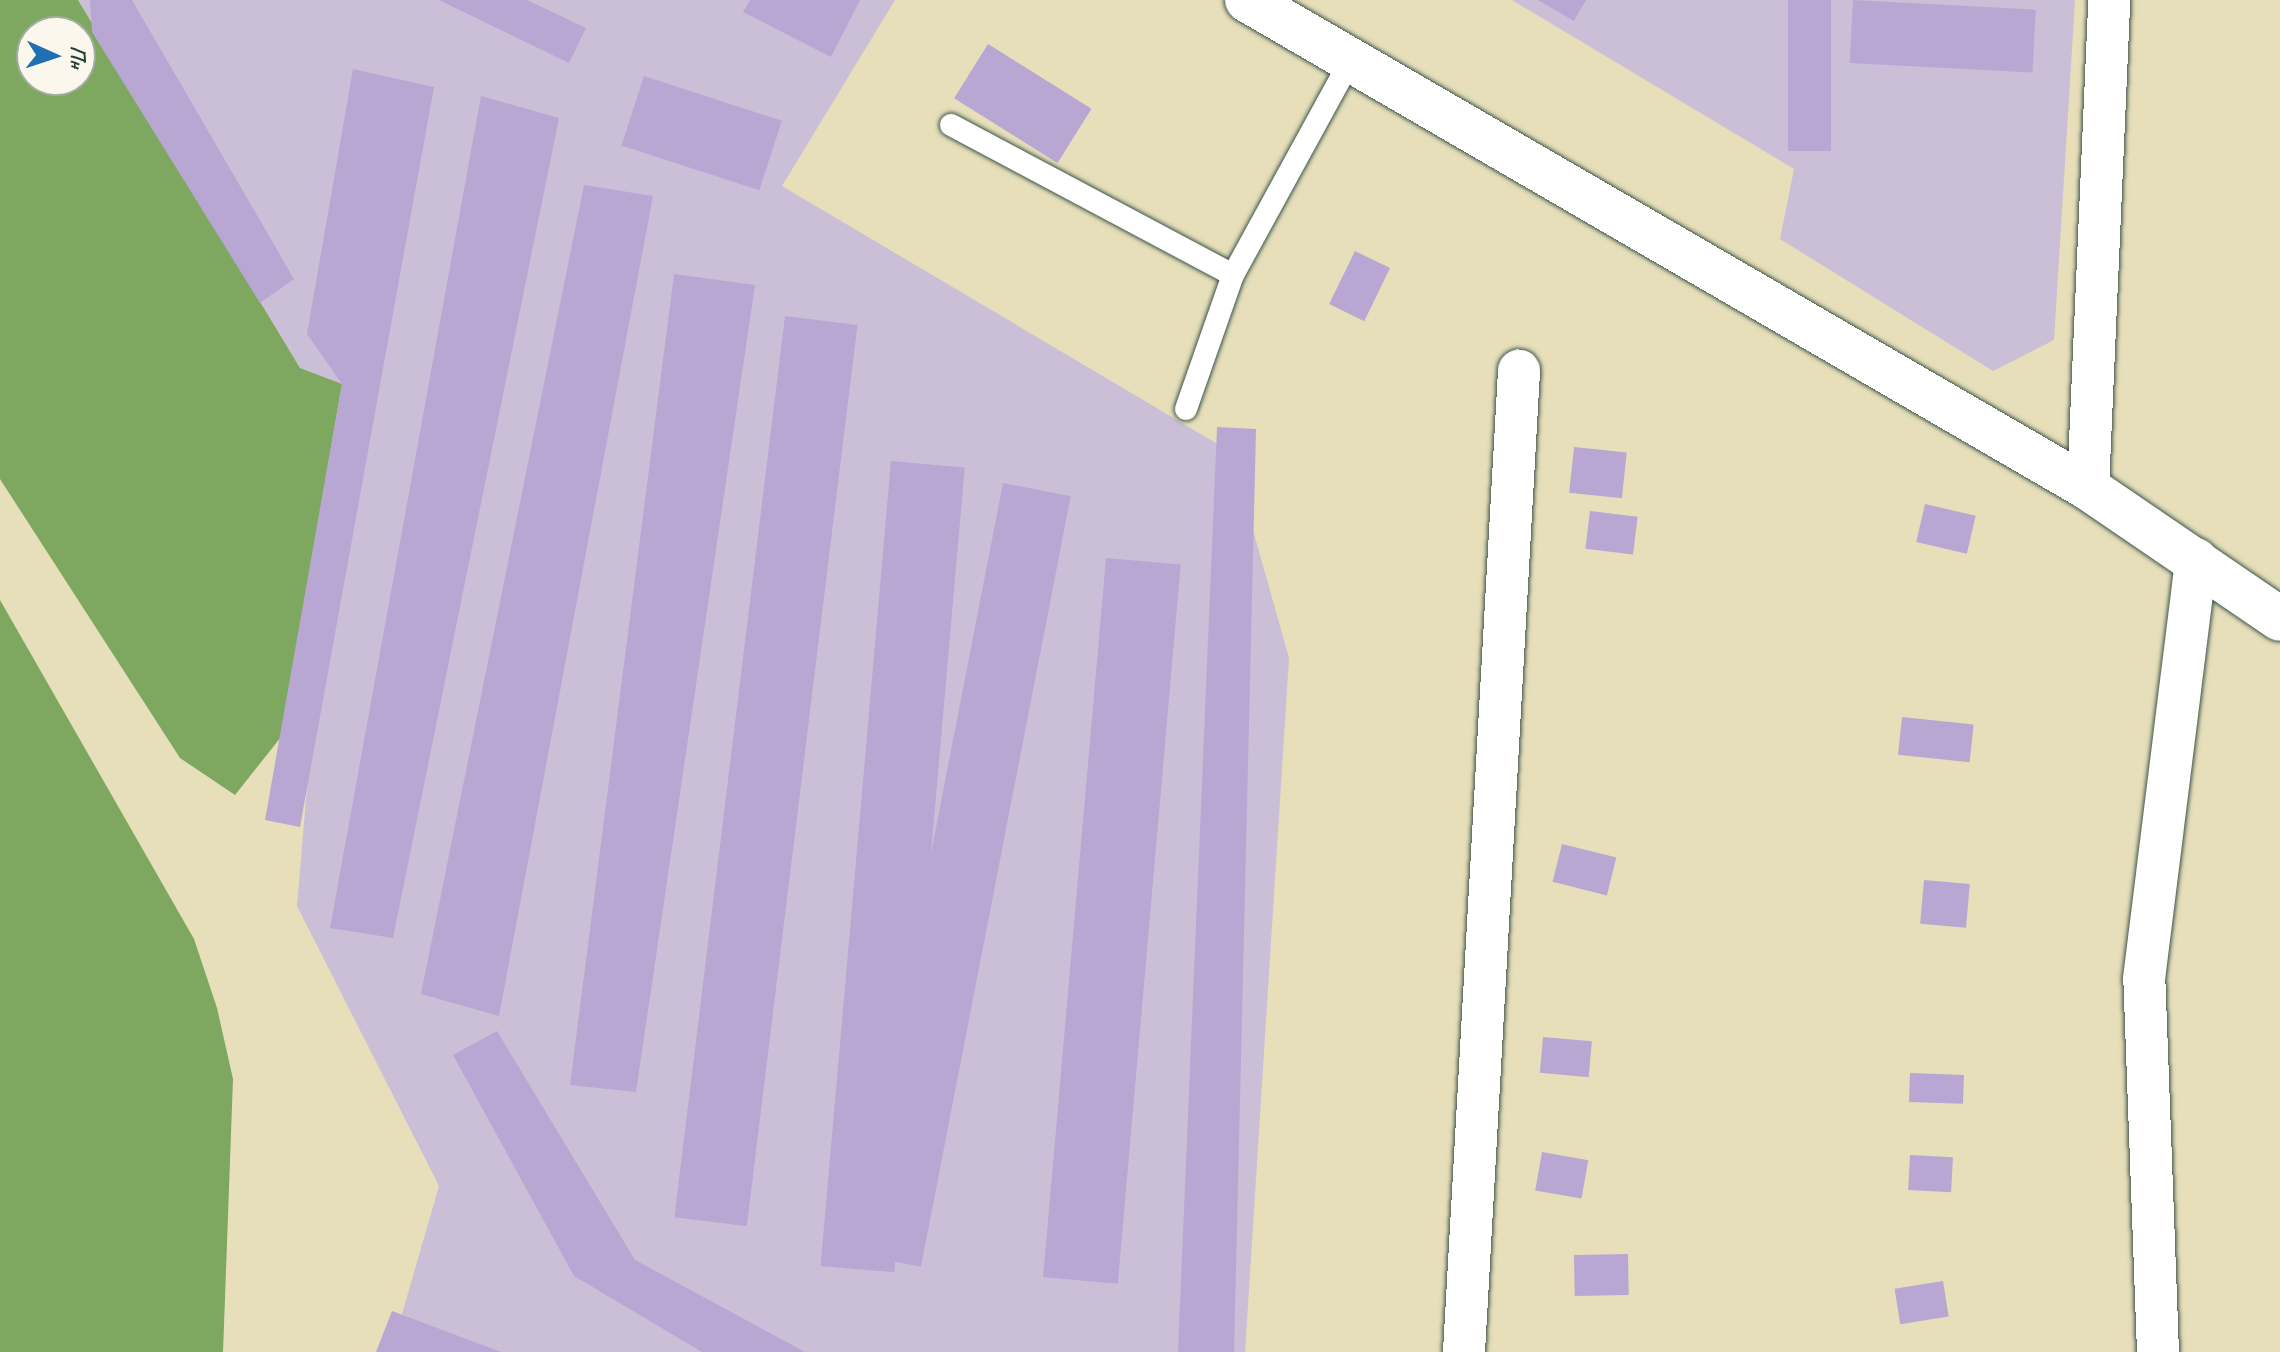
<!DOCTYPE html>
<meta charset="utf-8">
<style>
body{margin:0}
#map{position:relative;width:2280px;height:1352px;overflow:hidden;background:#e6dfba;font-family:Caveat,sans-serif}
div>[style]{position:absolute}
.industrial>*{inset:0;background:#cabfd7}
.forest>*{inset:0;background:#7ea760}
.building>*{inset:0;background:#b9a7d3;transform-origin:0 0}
.roads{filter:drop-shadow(0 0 2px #3d5548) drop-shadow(0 0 2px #3d5548)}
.lane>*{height:22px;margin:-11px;padding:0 11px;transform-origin:11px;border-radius:11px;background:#fff}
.street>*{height:42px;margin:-21px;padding:0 21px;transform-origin:21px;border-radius:21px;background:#fff}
.secondary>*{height:44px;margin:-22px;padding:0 22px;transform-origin:22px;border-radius:22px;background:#fff}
span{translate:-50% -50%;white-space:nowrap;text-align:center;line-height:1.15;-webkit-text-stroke:8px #fbf7ec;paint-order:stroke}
.north{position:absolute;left:16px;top:16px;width:80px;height:80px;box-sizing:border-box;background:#fbf7ec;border:2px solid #a3ada2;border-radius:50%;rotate:93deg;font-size:22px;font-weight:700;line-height:32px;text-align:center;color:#1f3d34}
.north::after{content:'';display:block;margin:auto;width:28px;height:36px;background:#1f6fb2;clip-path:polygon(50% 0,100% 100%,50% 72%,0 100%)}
</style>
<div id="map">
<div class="industrial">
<div style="clip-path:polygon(78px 0,895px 0,782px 186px,1231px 452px,1289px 658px,1245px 1352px,391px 1352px,439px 1186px,297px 906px,341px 384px,300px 368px)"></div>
<div style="clip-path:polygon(1512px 0,2075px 0,2054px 340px,1993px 371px,1780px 239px,1794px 169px)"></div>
</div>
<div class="forest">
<div style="clip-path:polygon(evenodd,0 0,78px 0,300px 368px,342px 384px,281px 737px,235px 795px,180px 758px,0 479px,0 0,32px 32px,80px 32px,80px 80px,32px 80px,32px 32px)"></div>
<div style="clip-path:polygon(0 600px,194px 939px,217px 1008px,233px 1079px,223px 1352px,0 1352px)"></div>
</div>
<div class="building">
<div style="clip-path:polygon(90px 0,132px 0,294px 279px,260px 303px,92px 32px)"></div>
<div style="clip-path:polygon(439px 0,527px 0,586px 28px,569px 63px)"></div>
<div style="clip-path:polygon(750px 0,860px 0,831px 57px,743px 12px)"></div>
<div style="clip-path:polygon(1538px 0,1586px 0,1574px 21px)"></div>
<div style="left:1788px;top:0;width:43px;height:151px"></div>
<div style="left:1853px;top:0;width:183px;height:63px;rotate:3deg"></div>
<div style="left:988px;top:44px;width:122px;height:64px;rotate:32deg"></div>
<div style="clip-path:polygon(353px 69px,434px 87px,300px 827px,265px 820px,342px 384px,307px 334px)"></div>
<div style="left:644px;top:76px;width:145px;height:73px;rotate:18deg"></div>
<div style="clip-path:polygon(481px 96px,559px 118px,393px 938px,330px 928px)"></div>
<div style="clip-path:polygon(584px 185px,653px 196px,499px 1016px,421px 994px)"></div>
<div style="left:1355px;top:251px;width:39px;height:59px;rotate:26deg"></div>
<div style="clip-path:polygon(674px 274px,755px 285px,636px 1092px,570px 1085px)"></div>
<div style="left:785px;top:316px;width:73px;height:908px;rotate:7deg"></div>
<div style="clip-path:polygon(1217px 427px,1256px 429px,1234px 1352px,1178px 1352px)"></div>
<div style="left:1574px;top:447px;width:53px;height:46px;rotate:6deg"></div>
<div style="left:891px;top:461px;width:74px;height:808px;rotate:5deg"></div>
<div style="left:1003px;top:483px;width:69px;height:785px;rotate:11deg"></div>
<div style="left:1925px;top:504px;width:52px;height:39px;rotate:13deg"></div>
<div style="left:1590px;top:511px;width:48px;height:38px;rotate:7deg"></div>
<div style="left:1106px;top:558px;width:75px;height:722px;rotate:5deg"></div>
<div style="left:1902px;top:717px;width:72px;height:38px;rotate:6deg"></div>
<div style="left:1562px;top:844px;width:56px;height:39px;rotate:14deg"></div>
<div style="left:1924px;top:880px;width:46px;height:44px;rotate:5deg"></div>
<div style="clip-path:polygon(497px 1031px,635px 1260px,805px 1352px,702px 1352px,574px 1276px,453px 1055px)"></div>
<div style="left:1543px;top:1037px;width:49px;height:36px;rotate:5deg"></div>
<div style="left:1910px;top:1073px;width:54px;height:29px;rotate:2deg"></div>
<div style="left:1542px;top:1152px;width:47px;height:39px;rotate:10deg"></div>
<div style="left:1910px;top:1155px;width:43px;height:35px;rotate:3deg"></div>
<div style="left:1628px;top:1254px;width:41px;height:54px;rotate:89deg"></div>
<div style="left:1943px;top:1281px;width:36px;height:49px;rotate:81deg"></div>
<div style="clip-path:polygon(392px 1311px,501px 1352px,376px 1352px)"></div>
</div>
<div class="roads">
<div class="lane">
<div style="left:951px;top:125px;width:319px;rotate:28deg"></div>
<div style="left:1186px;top:409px;width:142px;rotate:-70.7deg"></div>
<div style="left:1233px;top:275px;width:239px;rotate:-61.3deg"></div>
</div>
<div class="street">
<div style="left:2088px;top:488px;width:488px;rotate:-87.5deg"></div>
<div style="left:1464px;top:1352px;width:983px;rotate:-86.79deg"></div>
<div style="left:2158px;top:1352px;width:373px;rotate:-92.1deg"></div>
<div style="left:2144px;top:979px;width:423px;rotate:-82.9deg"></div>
</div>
<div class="secondary">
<div style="left:1247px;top:0;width:972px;rotate:30.12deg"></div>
<div style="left:2088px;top:488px;width:232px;rotate:34.3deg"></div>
</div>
</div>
<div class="north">Пн</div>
</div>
